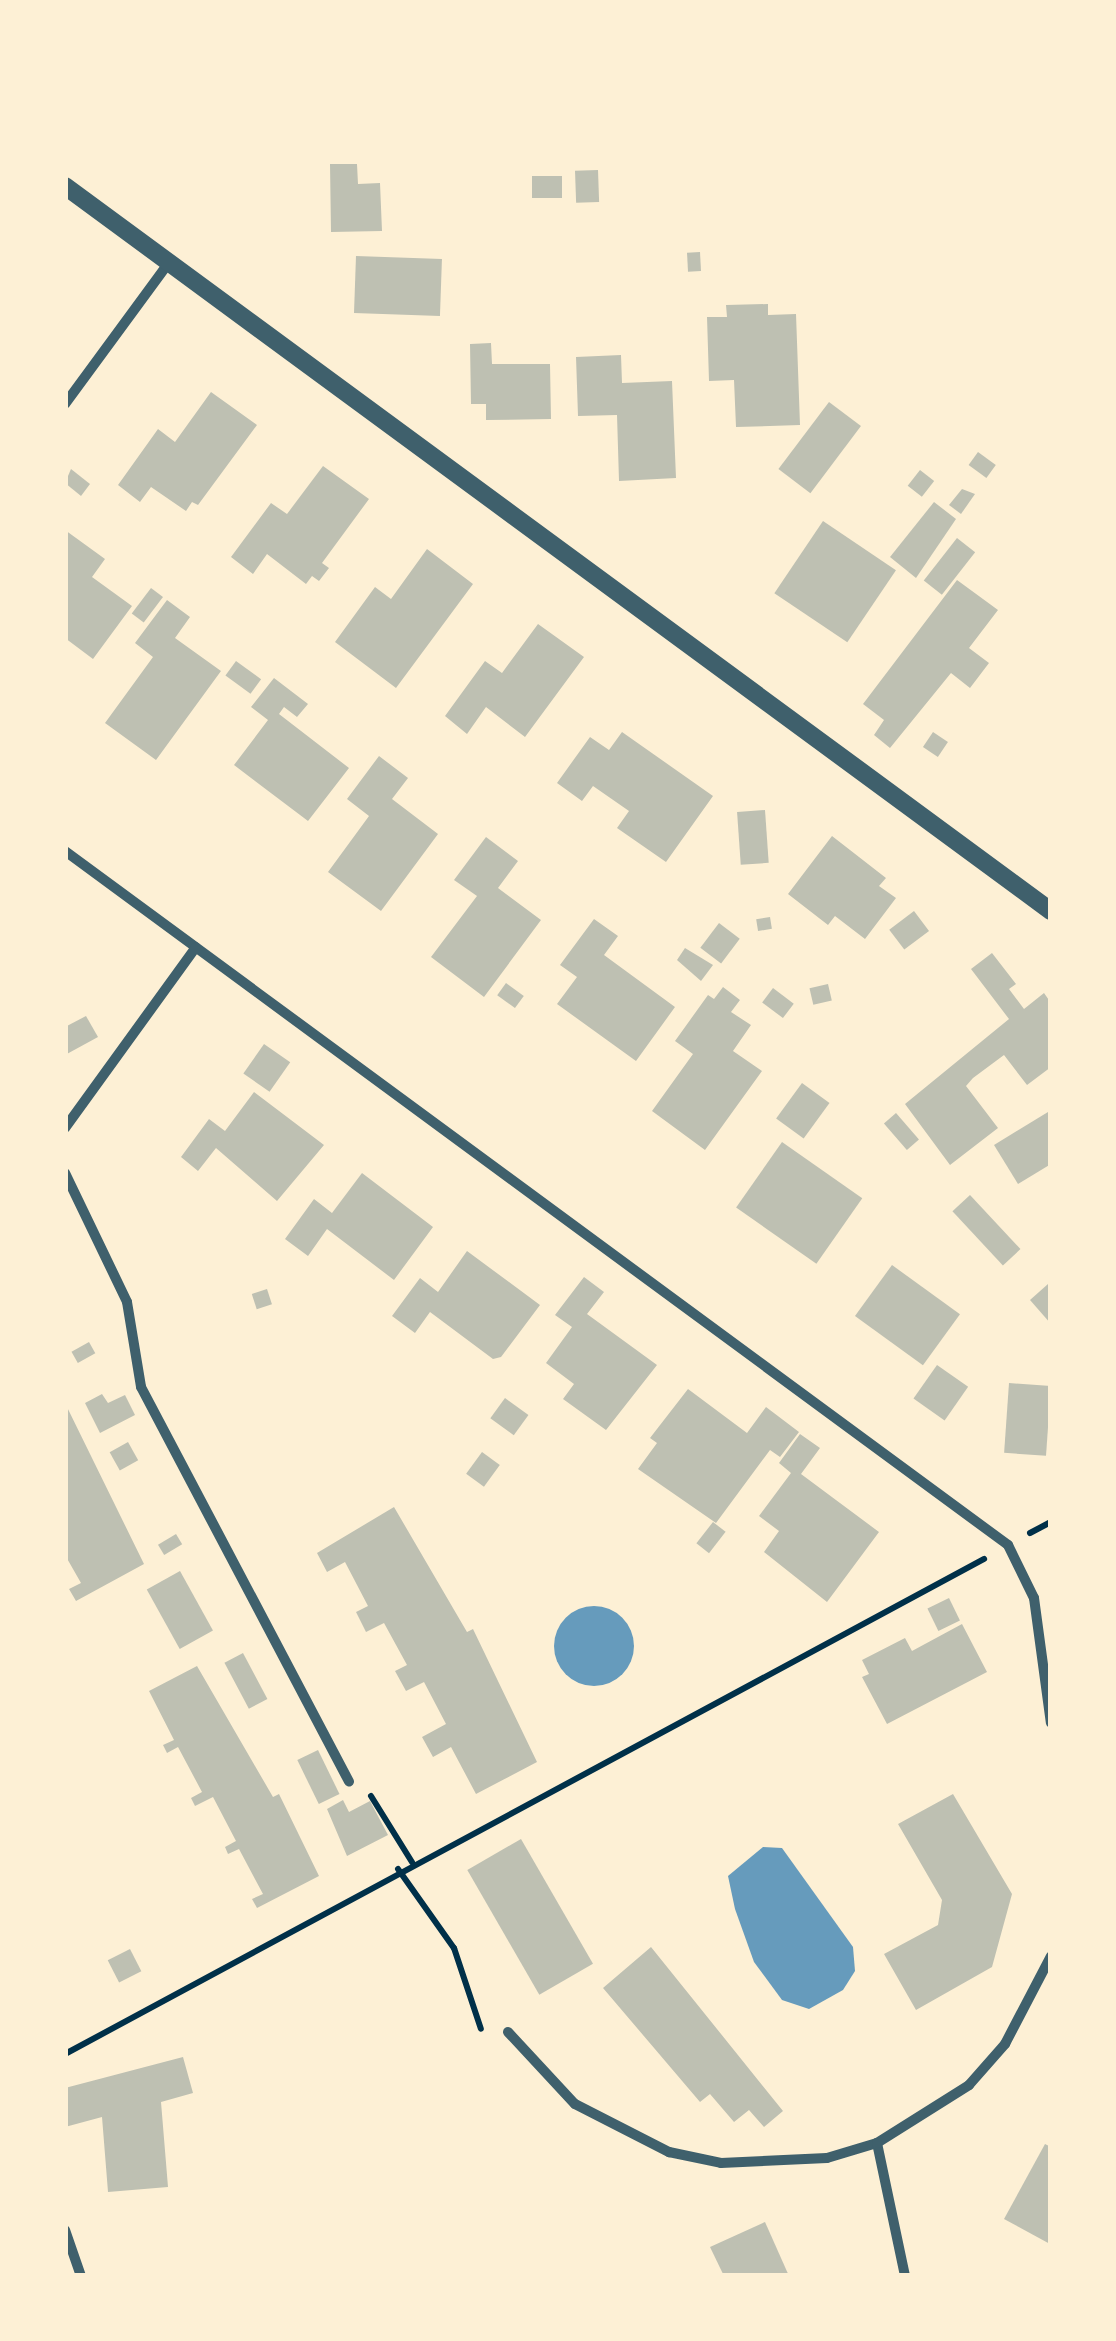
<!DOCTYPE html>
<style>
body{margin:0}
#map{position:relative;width:1116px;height:2341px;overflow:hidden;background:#fdf0d5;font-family:"Fira Sans",sans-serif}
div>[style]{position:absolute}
.water>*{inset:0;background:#669bbc}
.round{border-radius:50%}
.building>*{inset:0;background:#bec0b2;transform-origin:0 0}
.path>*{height:6px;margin:-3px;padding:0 3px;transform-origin:3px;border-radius:3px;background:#003049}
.minor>*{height:10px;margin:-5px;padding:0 5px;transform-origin:5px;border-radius:5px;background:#3f606c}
.tertiary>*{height:18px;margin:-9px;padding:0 9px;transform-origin:9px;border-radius:9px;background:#3f606c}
span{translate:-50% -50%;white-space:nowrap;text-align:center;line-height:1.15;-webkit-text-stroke:9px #fdf0d5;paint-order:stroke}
.frame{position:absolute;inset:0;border:68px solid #fdf0d5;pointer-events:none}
</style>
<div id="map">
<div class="water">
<div class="round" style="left:554px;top:1606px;width:80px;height:80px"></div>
<div style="clip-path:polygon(763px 1847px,782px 1848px,853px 1947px,855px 1971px,843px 1990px,809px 2009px,782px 2000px,754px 1962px,735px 1909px,728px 1876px)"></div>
</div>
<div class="building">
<div style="clip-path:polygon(330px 164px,357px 164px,358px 184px,380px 183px,382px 231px,331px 232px)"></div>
<div style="left:598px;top:170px;width:32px;height:23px;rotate:88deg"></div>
<div style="left:532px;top:176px;width:30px;height:22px"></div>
<div style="left:700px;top:252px;width:19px;height:13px;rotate:87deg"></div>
<div style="left:356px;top:256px;width:86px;height:57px;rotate:2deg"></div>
<div style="clip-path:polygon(768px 304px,768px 315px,796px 314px,800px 425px,736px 427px,734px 380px,709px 381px,707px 317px,727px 317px,726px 305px)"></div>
<div style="clip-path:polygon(491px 343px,492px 364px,550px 364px,551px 419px,486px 420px,486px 404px,471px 404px,470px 344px)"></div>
<div style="clip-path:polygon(621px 355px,622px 383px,672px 381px,676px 478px,619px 481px,617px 415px,578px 416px,576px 357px)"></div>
<div style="clip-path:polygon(211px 392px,257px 425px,198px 505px,192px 502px,186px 511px,151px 487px,140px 502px,118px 485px,158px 429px,175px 442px)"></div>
<div style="left:829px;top:402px;width:40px;height:84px;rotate:37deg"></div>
<div style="left:978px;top:452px;width:22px;height:16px;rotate:36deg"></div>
<div style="clip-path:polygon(323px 466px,369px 499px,322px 563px,329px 568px,319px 581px,312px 576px,306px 584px,267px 554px,253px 574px,231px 557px,271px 503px,287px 514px)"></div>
<div style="clip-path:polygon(71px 469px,90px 484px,81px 496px,65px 483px)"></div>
<div style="left:920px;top:470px;width:18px;height:20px;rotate:38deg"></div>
<div style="clip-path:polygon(962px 489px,975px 494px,961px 514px,949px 505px)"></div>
<div style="clip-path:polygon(934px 502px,956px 519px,916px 578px,890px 557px)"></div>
<div style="left:823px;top:521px;width:88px;height:87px;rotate:34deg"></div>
<div style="clip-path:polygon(65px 530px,105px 559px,92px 577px,132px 606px,93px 659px,65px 638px)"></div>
<div style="left:957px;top:538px;width:23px;height:54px;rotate:38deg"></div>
<div style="clip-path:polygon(427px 549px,473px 584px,396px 688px,335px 642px,375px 587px,391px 599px)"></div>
<div style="clip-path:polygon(957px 580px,998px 610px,969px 648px,989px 663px,970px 688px,951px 673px,890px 748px,874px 735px,884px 720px,863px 704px)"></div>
<div style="left:151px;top:588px;width:15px;height:32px;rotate:37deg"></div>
<div style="clip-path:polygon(167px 600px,190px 617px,175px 638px,221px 671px,156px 760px,105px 723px,153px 657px,135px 643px)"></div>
<div style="clip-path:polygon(538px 624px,584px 657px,525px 737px,486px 707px,467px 734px,445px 716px,485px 661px,502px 673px)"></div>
<div style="left:236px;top:661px;width:31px;height:18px;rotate:36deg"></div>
<div style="clip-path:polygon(274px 678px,308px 704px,297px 717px,284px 707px,279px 714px,349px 768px,308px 821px,234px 765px,268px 720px,251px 707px)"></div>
<div style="clip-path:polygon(622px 732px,713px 796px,666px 862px,617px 828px,629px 811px,593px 786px,582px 801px,557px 783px,590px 737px,609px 750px)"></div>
<div style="left:933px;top:732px;width:18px;height:18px;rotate:34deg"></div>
<div style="clip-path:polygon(379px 756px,408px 778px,392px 799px,438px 834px,381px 911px,328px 872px,369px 816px,347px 799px)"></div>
<div style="left:765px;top:810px;width:53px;height:28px;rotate:86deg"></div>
<div style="clip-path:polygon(832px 836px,886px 878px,879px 886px,896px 898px,865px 939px,835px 916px,828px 925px,788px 894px)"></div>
<div style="clip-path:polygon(486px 837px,518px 861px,498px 888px,541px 920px,484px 997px,431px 957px,477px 896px,454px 880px)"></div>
<div style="left:914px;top:911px;width:25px;height:31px;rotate:53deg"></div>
<div style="left:770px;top:917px;width:12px;height:14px;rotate:81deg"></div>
<div style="clip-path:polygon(594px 919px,618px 936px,604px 955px,675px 1007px,636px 1061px,557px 1004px,577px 977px,560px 965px)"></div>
<div style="left:719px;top:923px;width:26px;height:31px;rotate:37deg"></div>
<div style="clip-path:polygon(685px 948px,713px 965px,701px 981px,677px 960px)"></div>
<div style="clip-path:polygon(992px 953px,1016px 984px,1009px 989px,1024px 1009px,1044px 993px,1051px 1003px,1051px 1067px,1027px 1085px,1004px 1055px,973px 1078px,966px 1086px,998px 1128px,950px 1165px,905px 1104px,1009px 1019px,971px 969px)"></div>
<div style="left:506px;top:983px;width:22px;height:15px;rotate:36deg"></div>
<div style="left:828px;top:984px;width:17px;height:19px;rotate:77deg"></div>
<div style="clip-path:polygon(723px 987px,740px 1000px,731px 1012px,751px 1025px,733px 1051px,762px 1071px,705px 1150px,652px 1111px,693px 1054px,675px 1041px,708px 995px,714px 999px)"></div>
<div style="left:773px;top:988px;width:26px;height:18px;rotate:37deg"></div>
<div style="clip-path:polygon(86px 1016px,98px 1037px,65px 1055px,65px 1027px)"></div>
<div style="left:264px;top:1044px;width:32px;height:36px;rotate:35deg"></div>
<div style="left:802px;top:1083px;width:34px;height:44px;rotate:36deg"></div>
<div style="clip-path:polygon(254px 1092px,324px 1145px,277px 1201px,216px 1148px,198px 1171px,181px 1157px,209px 1119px,225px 1131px)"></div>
<div style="clip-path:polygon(1048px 1112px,1051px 1164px,1018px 1184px,994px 1145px)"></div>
<div style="left:896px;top:1113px;width:35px;height:16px;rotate:49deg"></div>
<div style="left:782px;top:1142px;width:98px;height:80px;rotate:35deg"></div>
<div style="clip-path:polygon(362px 1173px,433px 1227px,394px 1280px,327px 1229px,308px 1256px,285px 1239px,314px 1199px,332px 1213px)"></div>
<div style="left:970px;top:1195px;width:74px;height:24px;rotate:47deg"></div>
<div style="clip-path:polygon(467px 1251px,540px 1305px,501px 1357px,493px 1359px,430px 1312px,415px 1333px,392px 1316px,420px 1278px,438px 1292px)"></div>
<div style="left:892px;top:1265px;width:84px;height:63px;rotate:36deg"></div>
<div style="clip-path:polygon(584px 1277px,604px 1292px,587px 1314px,657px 1365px,606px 1430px,563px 1399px,574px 1384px,546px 1363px,572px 1327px,555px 1315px)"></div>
<div style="clip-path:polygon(1048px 1284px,1051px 1288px,1051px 1324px,1030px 1300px)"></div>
<div style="left:267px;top:1289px;width:16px;height:16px;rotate:72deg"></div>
<div style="left:89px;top:1342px;width:13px;height:20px;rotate:61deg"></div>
<div style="left:937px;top:1365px;width:38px;height:41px;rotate:35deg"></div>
<div style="left:1009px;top:1383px;width:42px;height:70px;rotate:4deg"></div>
<div style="clip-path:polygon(688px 1389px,747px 1433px,766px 1407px,799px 1432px,780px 1457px,770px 1450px,716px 1523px,638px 1469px,657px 1443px,650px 1438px)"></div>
<div style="clip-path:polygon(102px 1394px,108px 1403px,125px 1395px,135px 1415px,100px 1433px,85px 1403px)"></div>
<div style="left:505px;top:1398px;width:29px;height:25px;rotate:36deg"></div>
<div style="clip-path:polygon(65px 1403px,144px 1564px,76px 1601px,69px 1589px,81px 1583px,65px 1555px)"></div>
<div style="clip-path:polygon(800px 1434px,820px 1448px,801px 1474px,879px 1532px,827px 1602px,764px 1552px,779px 1531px,759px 1516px,791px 1473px,779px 1463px)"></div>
<div style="left:128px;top:1442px;width:21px;height:21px;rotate:61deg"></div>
<div style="left:482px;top:1452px;width:22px;height:27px;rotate:36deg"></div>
<div style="clip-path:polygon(394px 1507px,467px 1632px,473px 1629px,537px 1762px,476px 1794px,451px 1747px,433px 1757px,422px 1737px,446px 1724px,424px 1682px,406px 1691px,395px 1671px,407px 1665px,384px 1623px,366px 1632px,356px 1612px,368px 1606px,345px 1562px,327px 1572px,317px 1553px)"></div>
<div style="left:713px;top:1522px;width:16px;height:27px;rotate:38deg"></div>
<div style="left:176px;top:1534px;width:12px;height:21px;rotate:59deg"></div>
<div style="left:180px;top:1571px;width:68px;height:38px;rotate:61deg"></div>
<div style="left:949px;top:1598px;width:25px;height:24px;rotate:64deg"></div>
<div style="clip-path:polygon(962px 1624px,987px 1672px,887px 1724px,862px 1677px,869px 1674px,862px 1660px,905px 1638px,912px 1651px)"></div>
<div style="left:243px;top:1653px;width:52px;height:21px;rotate:62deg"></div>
<div style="clip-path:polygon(197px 1666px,273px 1797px,279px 1794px,319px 1876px,257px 1908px,252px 1899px,263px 1894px,239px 1849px,228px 1854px,225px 1847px,236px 1841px,213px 1797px,195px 1806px,191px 1798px,202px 1792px,178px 1747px,167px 1753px,163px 1745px,174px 1740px,149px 1691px)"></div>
<div style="left:318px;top:1750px;width:49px;height:23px;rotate:64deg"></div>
<div style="clip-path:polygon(953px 1794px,1012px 1894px,992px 1967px,916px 2010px,884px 1954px,938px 1925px,942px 1900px,898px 1824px)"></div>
<div style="clip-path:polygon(343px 1800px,349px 1812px,370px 1801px,388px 1835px,347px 1856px,327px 1809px)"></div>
<div style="left:521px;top:1839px;width:144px;height:62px;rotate:60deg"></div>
<div style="clip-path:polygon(651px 1947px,783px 2111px,764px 2127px,749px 2110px,734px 2122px,710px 2094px,700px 2102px,603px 1988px)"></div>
<div style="left:130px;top:1949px;width:25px;height:25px;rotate:63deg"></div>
<div style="clip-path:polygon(183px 2057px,193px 2093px,161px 2102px,168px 2187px,108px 2192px,102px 2117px,65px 2127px,65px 2088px)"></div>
<div style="clip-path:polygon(1045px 2144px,1051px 2147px,1050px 2244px,1004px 2219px)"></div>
<div style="clip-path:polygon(765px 2222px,789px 2276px,724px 2276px,710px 2247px)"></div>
</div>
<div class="path">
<div style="left:1030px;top:1533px;width:24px;rotate:-28deg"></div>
<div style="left:371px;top:1796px;width:78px;rotate:58.2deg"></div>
<div style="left:398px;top:1869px;width:97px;rotate:54.7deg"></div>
<div style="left:454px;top:1948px;width:85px;rotate:71.6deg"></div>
<div style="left:65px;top:2054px;width:1044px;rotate:-28.31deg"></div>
</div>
<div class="minor">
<div style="left:65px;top:404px;width:174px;rotate:-53.7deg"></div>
<div style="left:65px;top:851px;width:1171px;rotate:36.35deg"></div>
<div style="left:1008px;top:1545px;width:59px;rotate:63.9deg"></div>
<div style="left:1034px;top:1598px;width:126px;rotate:82.3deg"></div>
<div style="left:65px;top:1128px;width:223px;rotate:-54.1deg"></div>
<div style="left:65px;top:1173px;width:143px;rotate:64.3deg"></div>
<div style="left:127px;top:1302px;width:86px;rotate:80.6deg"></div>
<div style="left:141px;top:1387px;width:446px;rotate:62.2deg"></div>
<div style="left:508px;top:2032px;width:98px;rotate:47.1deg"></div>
<div style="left:575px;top:2104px;width:106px;rotate:27.1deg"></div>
<div style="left:669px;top:2152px;width:53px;rotate:11.9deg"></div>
<div style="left:721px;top:2163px;width:106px;rotate:-2.7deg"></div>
<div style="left:827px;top:2158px;width:52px;rotate:-16.7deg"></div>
<div style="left:877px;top:2143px;width:109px;rotate:-32.2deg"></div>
<div style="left:969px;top:2085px;width:55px;rotate:-48.7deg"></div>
<div style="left:1005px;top:2044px;width:99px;rotate:-62.4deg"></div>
<div style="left:877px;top:2143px;width:136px;rotate:78.1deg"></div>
<div style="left:65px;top:2230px;width:49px;rotate:70.8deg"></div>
</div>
<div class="tertiary">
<div style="left:65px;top:186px;width:1224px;rotate:36.33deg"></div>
</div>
<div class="frame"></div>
</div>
